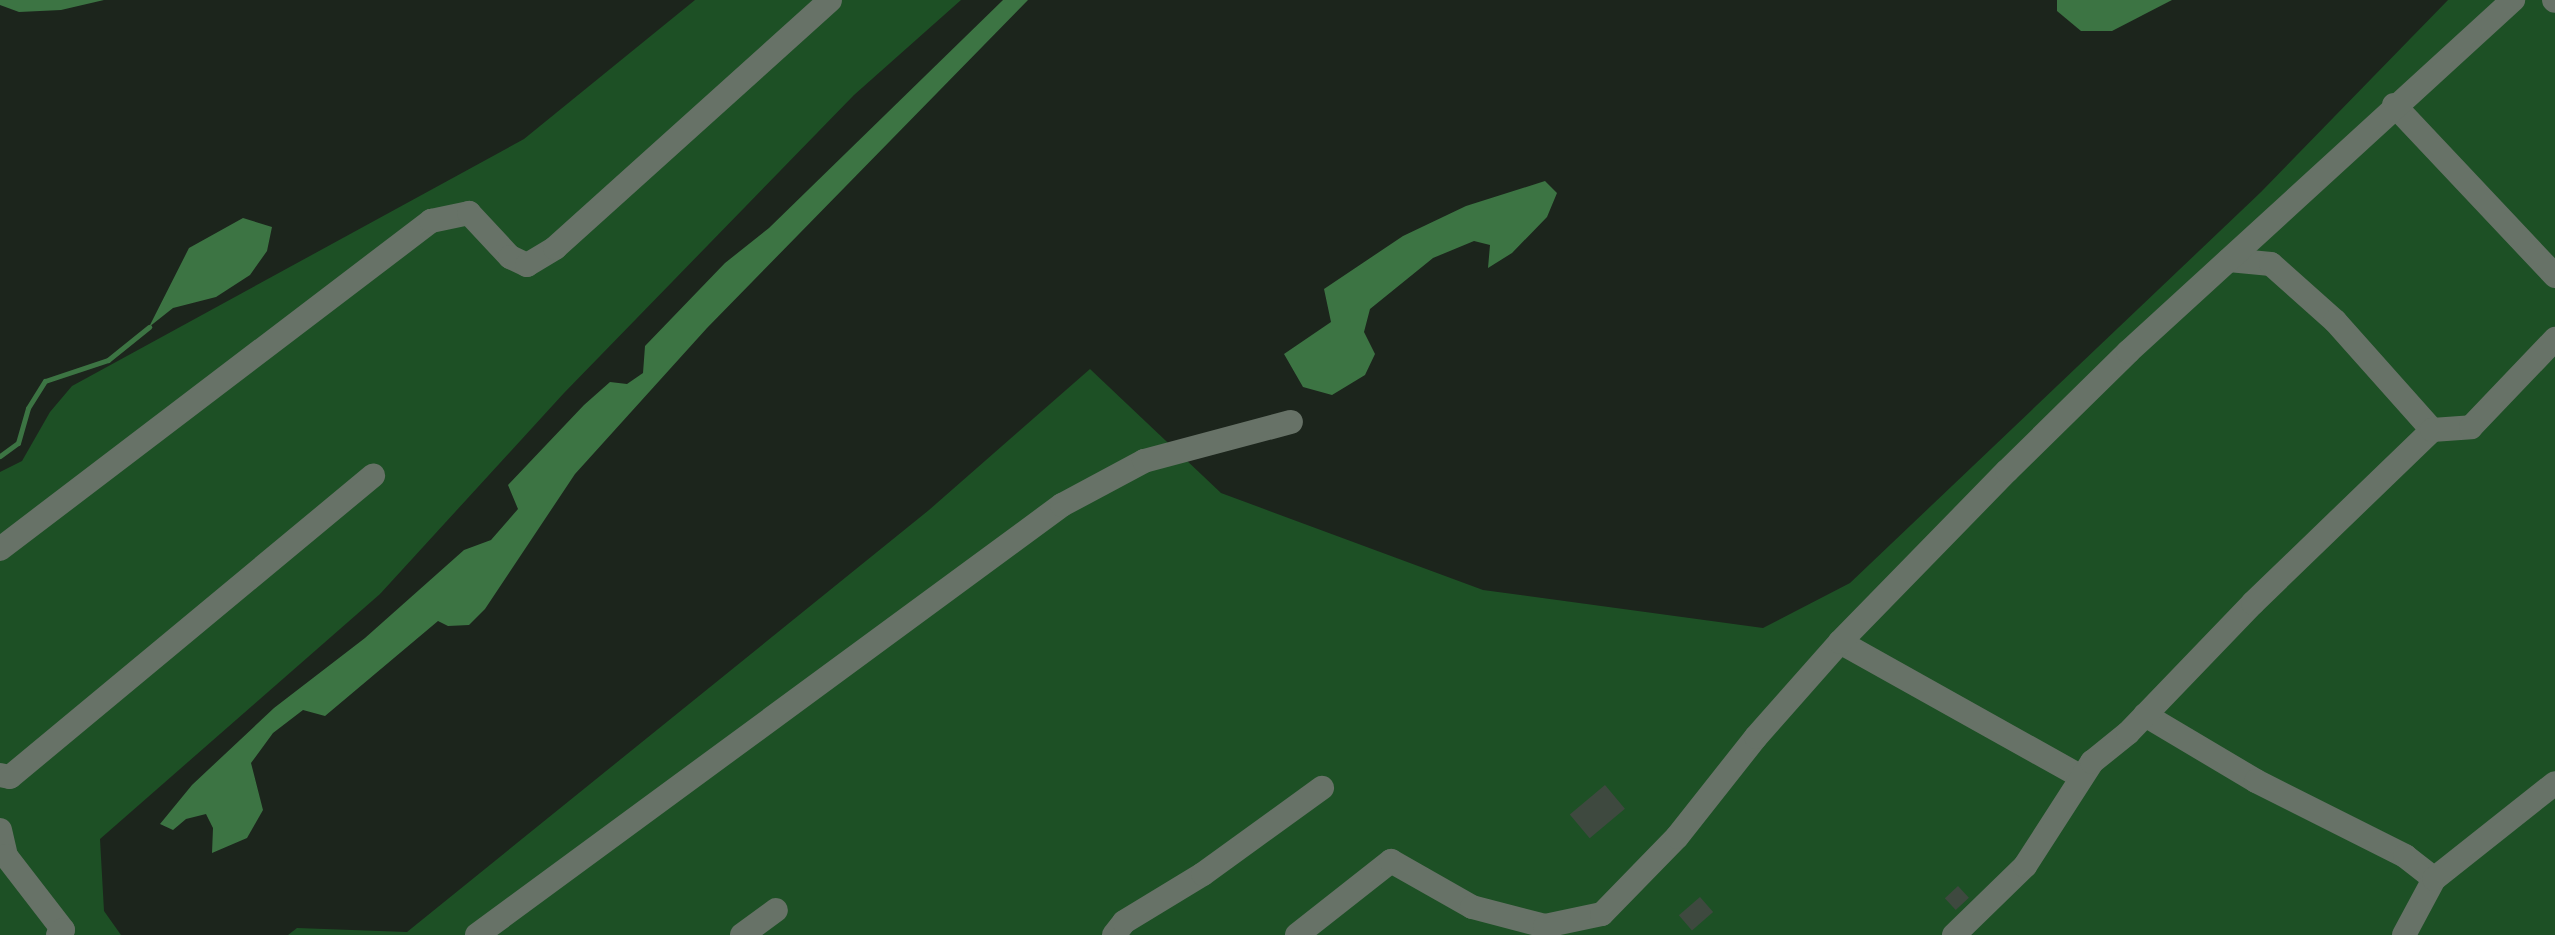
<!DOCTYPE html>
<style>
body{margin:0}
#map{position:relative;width:2555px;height:935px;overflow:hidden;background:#1c251c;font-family:"IBM Plex Sans",sans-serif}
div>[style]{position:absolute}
.green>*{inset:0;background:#1d5025}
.water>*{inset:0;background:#3c7443}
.stream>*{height:5px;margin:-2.5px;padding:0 2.5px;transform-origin:2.5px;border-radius:2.5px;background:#3c7443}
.building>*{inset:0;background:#3e493f;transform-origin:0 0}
.minor>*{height:24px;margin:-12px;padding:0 12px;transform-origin:12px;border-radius:12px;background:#677267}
span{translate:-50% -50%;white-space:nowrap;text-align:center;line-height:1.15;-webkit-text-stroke:6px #121c13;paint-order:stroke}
</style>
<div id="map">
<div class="green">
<div style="clip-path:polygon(695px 0,961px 0,854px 95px,564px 393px,380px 594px,100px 839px,104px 911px,121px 935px,0 935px,0 472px,22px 461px,50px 412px,72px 386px,524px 139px)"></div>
<div style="clip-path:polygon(2448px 0,2555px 0,2555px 935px,288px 935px,297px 928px,407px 932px,929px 510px,1090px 369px,1221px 493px,1483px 590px,1763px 628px,1850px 583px,2261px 192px)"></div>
</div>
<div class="water">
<div style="clip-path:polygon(0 0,104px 0,61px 10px,19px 12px,0 5px)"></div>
<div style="clip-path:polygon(1003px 0,1028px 0,707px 328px,575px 474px,485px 609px,469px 625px,448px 626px,438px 621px,325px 716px,303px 710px,273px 733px,251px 763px,263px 810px,247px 838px,212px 853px,213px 828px,206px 814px,186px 819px,173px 830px,160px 824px,192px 785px,274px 708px,365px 638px,464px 550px,491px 540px,518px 509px,508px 485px,584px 405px,610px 382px,627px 384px,643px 373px,645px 346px,725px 263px,769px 228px)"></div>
<div style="clip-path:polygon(2057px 0,2172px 0,2112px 31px,2081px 31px,2057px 11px)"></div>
<div style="clip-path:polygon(1545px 181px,1557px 193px,1547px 217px,1512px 253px,1488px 268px,1490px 245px,1474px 241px,1433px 258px,1370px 309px,1364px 332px,1375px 354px,1365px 375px,1332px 395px,1303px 387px,1284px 354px,1331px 322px,1324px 289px,1403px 236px,1466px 206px)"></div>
<div style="clip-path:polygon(243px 218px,272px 227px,267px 251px,250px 275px,216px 297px,173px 308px,149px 327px,189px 248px)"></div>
</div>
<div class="stream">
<div style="left:0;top:456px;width:22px;rotate:-36deg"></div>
<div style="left:18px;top:443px;width:36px;rotate:-74deg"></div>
<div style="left:28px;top:408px;width:32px;rotate:-58deg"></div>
<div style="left:45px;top:381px;width:66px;rotate:-18.4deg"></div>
<div style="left:108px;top:360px;width:53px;rotate:-38.8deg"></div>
</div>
<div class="building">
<div style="left:1605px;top:785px;width:31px;height:46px;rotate:50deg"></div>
<div style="left:1958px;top:886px;width:16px;height:18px;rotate:47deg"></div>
<div style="left:1700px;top:897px;width:20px;height:28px;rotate:49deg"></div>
</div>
<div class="minor">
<div style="left:2554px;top:0;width:1px;rotate:45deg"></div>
<div style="left:2394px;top:105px;width:235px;rotate:46.7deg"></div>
<div style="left:2229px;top:260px;width:42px;rotate:5.4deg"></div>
<div style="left:2271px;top:264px;width:86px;rotate:41.7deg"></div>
<div style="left:2335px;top:321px;width:146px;rotate:48.3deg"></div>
<div style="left:0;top:549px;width:542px;rotate:-37.27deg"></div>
<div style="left:431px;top:221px;width:39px;rotate:-12deg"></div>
<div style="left:469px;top:213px;width:60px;rotate:47deg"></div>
<div style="left:510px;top:257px;width:19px;rotate:25deg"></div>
<div style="left:527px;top:265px;width:33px;rotate:-31deg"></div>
<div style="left:555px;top:248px;width:370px;rotate:-42deg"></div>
<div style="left:1840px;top:642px;width:277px;rotate:29.2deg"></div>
<div style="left:2145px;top:715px;width:129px;rotate:30.7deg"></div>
<div style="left:2256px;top:781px;width:167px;rotate:26.7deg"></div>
<div style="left:2405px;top:856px;width:37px;rotate:38deg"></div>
<div style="left:0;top:775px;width:10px;rotate:11deg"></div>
<div style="left:10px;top:777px;width:472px;rotate:-39.7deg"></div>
<div style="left:0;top:830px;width:27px;rotate:77deg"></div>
<div style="left:6px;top:856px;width:93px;rotate:52.4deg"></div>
<div style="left:63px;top:930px;width:7px;rotate:135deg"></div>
<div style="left:477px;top:935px;width:726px;rotate:-36.32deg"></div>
<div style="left:1062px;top:505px;width:93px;rotate:-28.2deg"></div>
<div style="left:1144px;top:461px;width:152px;rotate:-14.9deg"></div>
<div style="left:742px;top:935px;width:42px;rotate:-36.3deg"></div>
<div style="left:1114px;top:935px;width:16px;rotate:-52deg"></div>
<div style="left:1124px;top:922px;width:92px;rotate:-31.3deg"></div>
<div style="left:1203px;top:874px;width:147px;rotate:-35.9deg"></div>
<div style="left:1297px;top:935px;width:120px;rotate:-38.2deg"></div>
<div style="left:1391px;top:861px;width:93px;rotate:29.6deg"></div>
<div style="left:1472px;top:907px;width:75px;rotate:14.6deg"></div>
<div style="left:1545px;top:926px;width:58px;rotate:-11.9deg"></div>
<div style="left:1602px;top:914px;width:107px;rotate:-45.8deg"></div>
<div style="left:1677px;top:837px;width:127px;rotate:-51.7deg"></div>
<div style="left:1756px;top:737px;width:127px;rotate:-48.5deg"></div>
<div style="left:1840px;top:642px;width:239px;rotate:-45.7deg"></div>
<div style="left:2007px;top:471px;width:170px;rotate:-44.5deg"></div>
<div style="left:2128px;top:352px;width:522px;rotate:-42.44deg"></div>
<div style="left:1954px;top:935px;width:99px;rotate:-44.2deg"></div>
<div style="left:2025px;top:866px;width:124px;rotate:-57.2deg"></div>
<div style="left:2092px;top:762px;width:46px;rotate:-38.9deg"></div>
<div style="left:2128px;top:733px;width:180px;rotate:-46.1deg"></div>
<div style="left:2253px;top:603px;width:249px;rotate:-44deg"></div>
<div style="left:2432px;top:430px;width:39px;rotate:-4deg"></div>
<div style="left:2471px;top:427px;width:122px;rotate:-46.3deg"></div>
<div style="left:2404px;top:935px;width:64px;rotate:-61.8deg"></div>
<div style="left:2434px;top:879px;width:154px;rotate:-38.4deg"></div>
</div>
</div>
